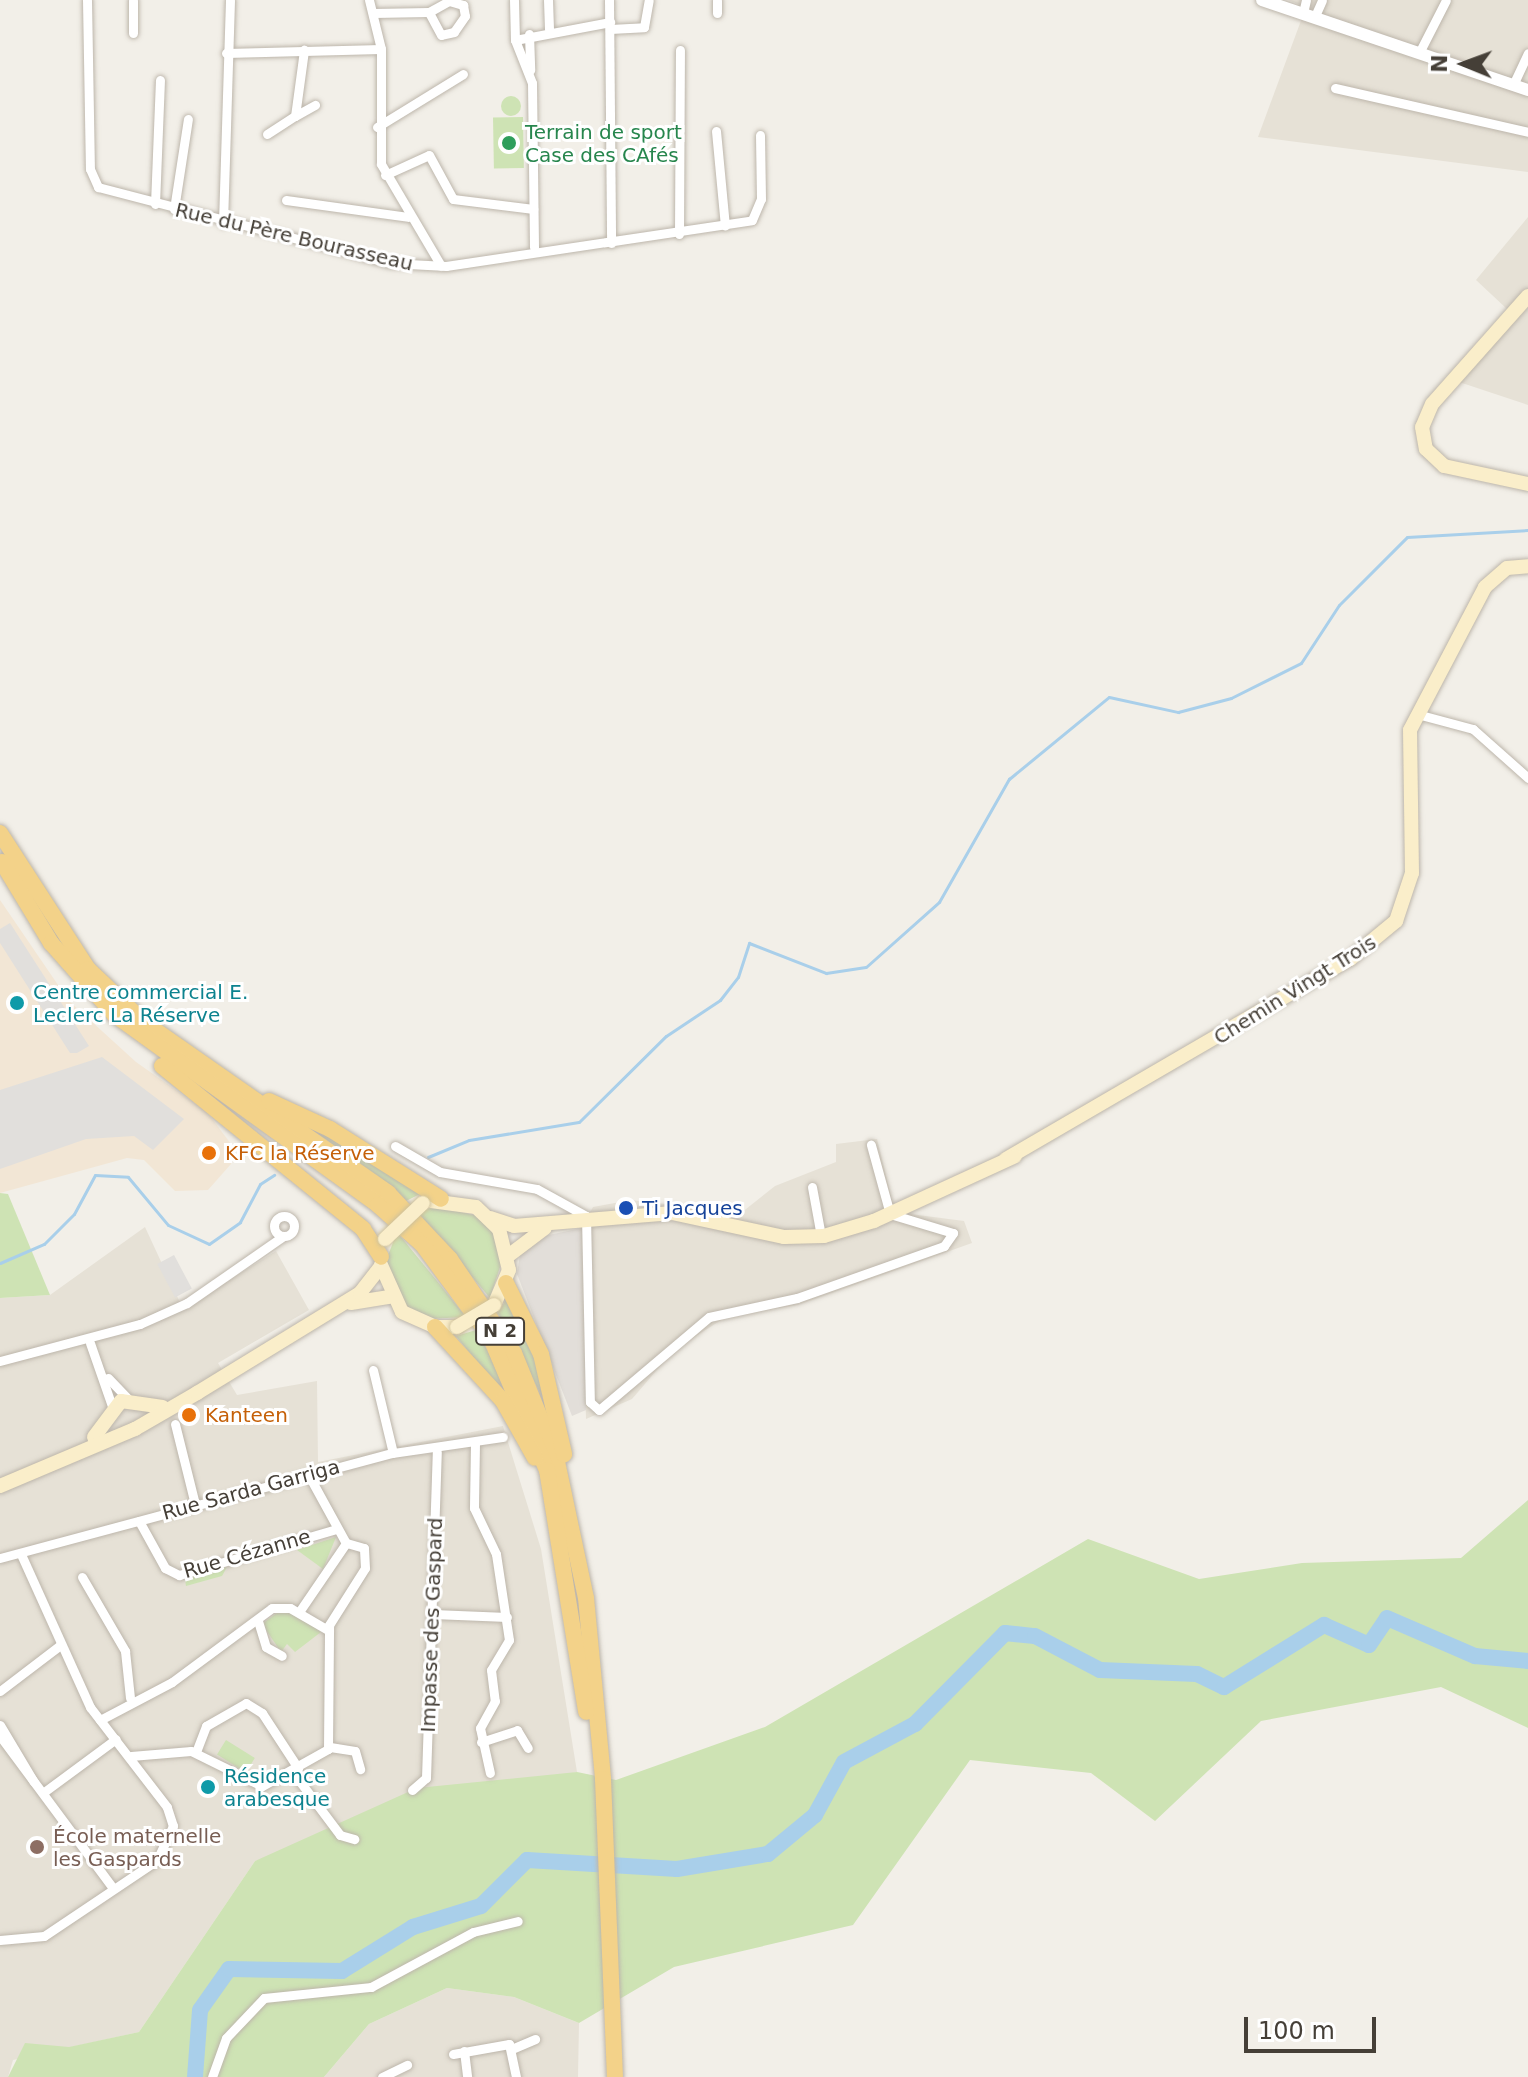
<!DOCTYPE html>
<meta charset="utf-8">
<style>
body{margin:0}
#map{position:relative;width:1528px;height:2077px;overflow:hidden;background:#f2efe8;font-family:"DejaVu Sans",sans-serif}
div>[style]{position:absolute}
.residential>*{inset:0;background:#e6e1d6}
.commercial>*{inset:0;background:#f2e6d5}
.industrial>*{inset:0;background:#e2ded9}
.green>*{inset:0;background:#cee3b4;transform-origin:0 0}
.round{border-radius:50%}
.parking>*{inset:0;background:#e1dfdc;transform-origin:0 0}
.stream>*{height:3px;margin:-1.5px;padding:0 1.5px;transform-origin:1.5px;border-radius:1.5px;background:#a9cfea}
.river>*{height:16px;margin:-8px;padding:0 8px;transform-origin:8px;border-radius:8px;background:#a9cfea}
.roads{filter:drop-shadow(0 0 2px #bdb6ab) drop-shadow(0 0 2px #bdb6ab)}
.minor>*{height:9px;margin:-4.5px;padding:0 4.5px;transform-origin:4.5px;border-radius:4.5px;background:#fff}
.minor>.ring{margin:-4.5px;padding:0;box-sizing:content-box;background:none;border:9px solid #fff;border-radius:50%}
.tertiary>*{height:12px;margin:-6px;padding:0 6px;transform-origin:6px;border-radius:6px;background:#fff}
.secondary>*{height:14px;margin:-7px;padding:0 7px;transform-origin:7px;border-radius:7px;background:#faeeca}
.trunk>*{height:16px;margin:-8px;padding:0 8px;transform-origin:8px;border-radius:8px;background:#f3d289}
.bridges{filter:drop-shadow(0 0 2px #cec19b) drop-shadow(0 0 2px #cec19b)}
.secondary-bridge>*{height:14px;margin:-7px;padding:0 7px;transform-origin:7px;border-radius:7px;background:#faeeca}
.dots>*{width:22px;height:22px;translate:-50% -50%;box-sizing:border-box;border:4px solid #fff;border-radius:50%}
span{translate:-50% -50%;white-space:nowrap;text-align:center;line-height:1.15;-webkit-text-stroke:6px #fff;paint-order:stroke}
.shield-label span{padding:2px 6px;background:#fff;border:2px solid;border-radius:6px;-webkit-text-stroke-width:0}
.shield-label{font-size:18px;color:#453f37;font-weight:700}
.leisure-label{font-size:20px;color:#27864d}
.left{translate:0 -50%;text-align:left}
.street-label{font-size:20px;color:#453f37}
.culture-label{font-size:20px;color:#0d838f}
.food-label{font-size:20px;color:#c56008}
.transit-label{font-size:20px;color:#164399}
.education-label{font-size:20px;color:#785e54}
.north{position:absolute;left:1424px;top:24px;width:80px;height:80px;-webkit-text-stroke:6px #fff;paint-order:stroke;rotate:271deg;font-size:22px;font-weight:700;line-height:32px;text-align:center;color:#453f37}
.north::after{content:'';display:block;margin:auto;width:28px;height:36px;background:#453f37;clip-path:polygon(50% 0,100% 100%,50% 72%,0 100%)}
.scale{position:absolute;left:1244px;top:2017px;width:132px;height:36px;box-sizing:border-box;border:4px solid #453f37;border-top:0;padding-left:10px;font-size:24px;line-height:28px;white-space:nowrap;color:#453f37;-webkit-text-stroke:6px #fff;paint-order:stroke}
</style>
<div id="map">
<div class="residential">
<div style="clip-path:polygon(1288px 0,1528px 0,1528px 172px,1258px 137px,1306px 7px)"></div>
<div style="clip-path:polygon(1528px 217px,1528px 405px,1447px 378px,1507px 309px,1476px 280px)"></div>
<div style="clip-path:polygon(877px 1139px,895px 1212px,964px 1221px,972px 1243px,798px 1305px,726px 1317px,674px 1350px,632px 1399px,586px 1419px,582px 1228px,593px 1207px,631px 1200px,741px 1213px,775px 1186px,836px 1162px,836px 1144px)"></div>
<div style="clip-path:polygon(145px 1227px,183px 1309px,276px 1251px,309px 1310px,218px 1363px,237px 1395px,317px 1381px,318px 1462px,503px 1426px,541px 1549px,577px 1772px,255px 1861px,139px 2032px,13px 2060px,8px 2077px,0 2077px,0 1298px,50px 1295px)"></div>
<div style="clip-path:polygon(447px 1988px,514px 1997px,579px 2023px,578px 2077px,324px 2077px,369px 2024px)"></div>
</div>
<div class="commercial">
<div style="clip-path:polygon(0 900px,69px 1001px,136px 1062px,207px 1112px,234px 1148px,231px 1164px,208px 1190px,175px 1191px,144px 1160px,127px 1158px,0 1193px)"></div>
</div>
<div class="industrial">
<div style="clip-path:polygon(582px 1228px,586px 1410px,572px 1416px,517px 1274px,520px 1254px,534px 1238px)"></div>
</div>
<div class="green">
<div class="round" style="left:501px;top:96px;width:20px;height:20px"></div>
<div style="left:523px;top:117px;width:51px;height:30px;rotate:89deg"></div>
<div style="clip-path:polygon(306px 1124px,358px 1149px,420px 1194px,406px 1201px)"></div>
<div style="clip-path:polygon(0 1193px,8px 1194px,50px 1295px,0 1298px)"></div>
<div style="clip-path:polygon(436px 1206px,478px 1216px,494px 1234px,503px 1258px,490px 1298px,418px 1213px)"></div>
<div style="clip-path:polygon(397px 1232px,433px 1276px,466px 1317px,427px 1319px,406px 1307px,391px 1285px,387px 1258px)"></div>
<div style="clip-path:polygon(506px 1300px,526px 1329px,551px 1413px,498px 1313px)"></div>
<div style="clip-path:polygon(476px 1330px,497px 1368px,518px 1413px,456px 1336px)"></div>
<div style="clip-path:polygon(1528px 1500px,1528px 1728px,1441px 1687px,1261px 1721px,1155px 1821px,1091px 1773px,970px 1760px,853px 1925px,674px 1967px,579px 2023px,514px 1997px,447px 1988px,369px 2024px,324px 2077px,8px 2077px,25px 2043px,69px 2047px,139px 2032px,255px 1861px,417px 1788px,577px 1772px,616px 1780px,765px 1727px,1088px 1539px,1199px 1579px,1302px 1563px,1461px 1558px)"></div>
<div style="clip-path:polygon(336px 1537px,323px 1569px,297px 1550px)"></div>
<div style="clip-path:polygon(227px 1567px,222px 1576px,186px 1586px,185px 1579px)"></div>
<div style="clip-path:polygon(281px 1610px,289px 1610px,321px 1632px,295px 1652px,287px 1644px,281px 1652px,262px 1624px)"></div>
<div style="left:226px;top:1740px;width:34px;height:17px;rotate:32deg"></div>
</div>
<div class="parking">
<div style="clip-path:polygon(10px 923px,89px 1046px,77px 1053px,70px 1053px,0 943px,0 929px)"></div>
<div style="clip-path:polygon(102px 1057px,184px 1119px,153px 1150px,134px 1136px,86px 1139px,0 1169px,0 1090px)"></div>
<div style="left:174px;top:1255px;width:38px;height:19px;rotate:62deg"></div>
</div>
<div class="stream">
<div style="left:428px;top:1157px;width:44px;rotate:-22.5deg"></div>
<div style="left:469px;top:1140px;width:111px;rotate:-9.3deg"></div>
<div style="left:579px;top:1122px;width:122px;rotate:-44.7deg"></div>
<div style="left:666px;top:1036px;width:65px;rotate:-33.7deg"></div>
<div style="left:720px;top:1000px;width:29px;rotate:-52deg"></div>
<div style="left:738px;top:977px;width:36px;rotate:-72deg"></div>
<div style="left:749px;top:943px;width:83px;rotate:21.3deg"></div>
<div style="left:826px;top:973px;width:40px;rotate:-8.5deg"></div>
<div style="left:866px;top:967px;width:98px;rotate:-41.7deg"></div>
<div style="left:939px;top:902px;width:142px;rotate:-60.4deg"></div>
<div style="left:1009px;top:779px;width:129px;rotate:-39.4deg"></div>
<div style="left:1109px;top:697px;width:71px;rotate:12.3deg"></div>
<div style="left:1178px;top:712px;width:55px;rotate:-14.8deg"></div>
<div style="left:1231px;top:698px;width:78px;rotate:-26.6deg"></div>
<div style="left:1301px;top:663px;width:69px;rotate:-56.8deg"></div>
<div style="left:1339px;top:605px;width:96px;rotate:-45deg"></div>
<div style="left:1407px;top:537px;width:121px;rotate:-3.3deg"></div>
<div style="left:0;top:1263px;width:48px;rotate:-23.4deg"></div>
<div style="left:44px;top:1244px;width:42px;rotate:-45deg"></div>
<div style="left:74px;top:1214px;width:44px;rotate:-61.7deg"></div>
<div style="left:95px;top:1175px;width:33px;rotate:3deg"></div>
<div style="left:128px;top:1177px;width:62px;rotate:50.2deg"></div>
<div style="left:168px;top:1225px;width:45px;rotate:24.9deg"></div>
<div style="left:209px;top:1244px;width:38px;rotate:-35deg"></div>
<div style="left:240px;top:1222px;width:43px;rotate:-62.2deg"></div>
<div style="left:260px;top:1184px;width:17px;rotate:-33deg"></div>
</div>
<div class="river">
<div style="left:195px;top:2077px;width:67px;rotate:-85.7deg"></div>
<div style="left:200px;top:2010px;width:50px;rotate:-54.7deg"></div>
<div style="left:229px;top:1969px;width:113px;rotate:1deg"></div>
<div style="left:342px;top:1971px;width:84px;rotate:-31.8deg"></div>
<div style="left:413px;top:1927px;width:71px;rotate:-17.2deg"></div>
<div style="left:481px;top:1906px;width:65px;rotate:-45deg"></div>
<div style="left:527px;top:1860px;width:150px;rotate:3.4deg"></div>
<div style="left:677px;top:1869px;width:92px;rotate:-9.4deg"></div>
<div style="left:768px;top:1854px;width:61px;rotate:-39.7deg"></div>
<div style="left:815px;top:1815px;width:60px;rotate:-61.3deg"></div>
<div style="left:844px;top:1762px;width:81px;rotate:-28.2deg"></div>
<div style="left:915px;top:1724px;width:128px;rotate:-45.3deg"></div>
<div style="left:1005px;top:1633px;width:30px;rotate:6deg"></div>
<div style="left:1035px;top:1636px;width:73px;rotate:27.6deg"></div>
<div style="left:1100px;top:1670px;width:97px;rotate:2.4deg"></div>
<div style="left:1197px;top:1674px;width:30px;rotate:26deg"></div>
<div style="left:1224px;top:1687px;width:118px;rotate:-31.8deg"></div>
<div style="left:1324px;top:1625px;width:49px;rotate:24deg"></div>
<div style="left:1369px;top:1645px;width:32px;rotate:-56deg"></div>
<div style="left:1387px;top:1618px;width:96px;rotate:23.4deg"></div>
<div style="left:1475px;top:1656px;width:53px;rotate:5.4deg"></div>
</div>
<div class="roads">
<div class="minor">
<div style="left:87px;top:0;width:169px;rotate:89deg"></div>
<div style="left:90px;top:169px;width:20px;rotate:66deg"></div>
<div style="left:98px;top:187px;width:302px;rotate:14.6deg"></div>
<div style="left:390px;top:263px;width:56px;rotate:3.1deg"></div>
<div style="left:446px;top:266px;width:309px;rotate:-8.5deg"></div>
<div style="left:752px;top:220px;width:23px;rotate:-67deg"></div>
<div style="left:761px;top:199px;width:64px;rotate:-90.9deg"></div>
<div style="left:369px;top:0;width:50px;rotate:76.2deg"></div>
<div style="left:381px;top:49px;width:115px;rotate:90deg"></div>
<div style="left:381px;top:164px;width:118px;rotate:59.5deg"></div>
<div style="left:514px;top:0;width:40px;rotate:88.6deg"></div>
<div style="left:515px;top:40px;width:46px;rotate:68.4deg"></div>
<div style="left:532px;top:83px;width:164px;rotate:89.3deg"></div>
<div style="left:548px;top:0;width:29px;rotate:88deg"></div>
<div style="left:609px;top:0;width:243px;rotate:89.5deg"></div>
<div style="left:373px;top:13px;width:56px;rotate:-1deg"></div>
<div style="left:429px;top:12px;width:23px;rotate:-29deg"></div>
<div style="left:449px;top:1px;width:15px;rotate:16deg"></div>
<div style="left:463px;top:5px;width:11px;rotate:80deg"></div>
<div style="left:465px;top:16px;width:19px;rotate:125deg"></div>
<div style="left:454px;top:32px;width:13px;rotate:167deg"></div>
<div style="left:441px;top:35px;width:26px;rotate:-118deg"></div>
<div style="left:717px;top:13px;width:13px;rotate:-90deg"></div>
<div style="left:1303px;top:13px;width:13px;rotate:-77deg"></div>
<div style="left:1315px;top:16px;width:17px;rotate:-66deg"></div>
<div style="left:610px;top:29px;width:34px;rotate:-3deg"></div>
<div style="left:644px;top:27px;width:27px;rotate:-80deg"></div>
<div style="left:133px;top:33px;width:33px;rotate:-90deg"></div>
<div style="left:529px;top:34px;width:36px;rotate:88deg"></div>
<div style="left:515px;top:40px;width:97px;rotate:-10.7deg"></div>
<div style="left:226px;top:53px;width:155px;rotate:-1.5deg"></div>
<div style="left:1419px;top:53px;width:59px;rotate:-63deg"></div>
<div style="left:1513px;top:85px;width:35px;rotate:-65deg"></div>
<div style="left:1335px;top:88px;width:198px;rotate:12.8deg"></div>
<div style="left:295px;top:116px;width:23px;rotate:-29deg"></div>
<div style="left:377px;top:127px;width:101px;rotate:-31.6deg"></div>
<div style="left:716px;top:131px;width:95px;rotate:84.6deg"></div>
<div style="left:267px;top:134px;width:33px;rotate:-33deg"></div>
<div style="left:295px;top:116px;width:67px;rotate:-82.2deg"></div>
<div style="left:385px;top:175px;width:48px;rotate:-24.4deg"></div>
<div style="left:429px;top:155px;width:50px;rotate:61.4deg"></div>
<div style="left:453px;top:199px;width:81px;rotate:7.1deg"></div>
<div style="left:286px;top:200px;width:123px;rotate:7.9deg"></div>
<div style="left:155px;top:204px;width:124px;rotate:-87.7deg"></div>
<div style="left:174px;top:209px;width:91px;rotate:-81.2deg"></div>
<div style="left:223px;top:223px;width:223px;rotate:-88.2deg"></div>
<div style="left:679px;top:234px;width:184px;rotate:-89.7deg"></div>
<div style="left:1417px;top:714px;width:58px;rotate:15deg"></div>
<div style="left:1473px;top:729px;width:74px;rotate:41.7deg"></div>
<div style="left:395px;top:1146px;width:52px;rotate:30deg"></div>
<div style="left:440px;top:1172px;width:98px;rotate:9.9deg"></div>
<div style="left:537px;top:1189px;width:56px;rotate:28.9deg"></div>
<div style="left:586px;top:1216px;width:186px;rotate:88.8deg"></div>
<div style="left:590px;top:1402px;width:12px;rotate:42deg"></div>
<div style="left:599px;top:1410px;width:144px;rotate:-40.2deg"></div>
<div style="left:709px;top:1317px;width:90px;rotate:-12.2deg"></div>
<div style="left:797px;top:1298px;width:156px;rotate:-19.5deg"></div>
<div style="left:944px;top:1246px;width:16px;rotate:-55deg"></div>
<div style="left:953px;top:1233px;width:66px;rotate:-163.2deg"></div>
<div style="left:890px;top:1214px;width:72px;rotate:-105.4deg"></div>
<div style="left:812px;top:1187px;width:50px;rotate:79.6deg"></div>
<div class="ring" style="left:274px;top:1216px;width:11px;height:11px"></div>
<div style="left:90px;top:1343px;width:70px;rotate:70.8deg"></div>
<div style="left:0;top:1361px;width:145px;rotate:-14.8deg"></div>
<div style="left:140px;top:1324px;width:51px;rotate:-24.1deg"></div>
<div style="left:187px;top:1303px;width:116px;rotate:-34.8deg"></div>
<div style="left:373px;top:1370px;width:85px;rotate:76.5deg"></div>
<div style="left:108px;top:1378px;width:30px;rotate:46deg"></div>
<div style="left:175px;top:1424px;width:82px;rotate:76deg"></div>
<div style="left:475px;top:1443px;width:65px;rotate:90.9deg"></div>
<div style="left:474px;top:1508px;width:51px;rotate:64.4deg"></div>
<div style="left:496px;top:1554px;width:87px;rotate:81.4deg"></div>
<div style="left:509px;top:1640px;width:35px;rotate:121deg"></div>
<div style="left:491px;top:1670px;width:31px;rotate:83deg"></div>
<div style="left:495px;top:1701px;width:31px;rotate:119deg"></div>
<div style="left:480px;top:1728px;width:46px;rotate:77.5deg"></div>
<div style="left:308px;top:1474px;width:79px;rotate:61.2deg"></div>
<div style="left:139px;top:1521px;width:54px;rotate:61deg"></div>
<div style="left:165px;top:1568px;width:16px;rotate:27deg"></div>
<div style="left:179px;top:1575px;width:164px;rotate:-16.3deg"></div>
<div style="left:0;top:1558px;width:407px;rotate:-15deg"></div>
<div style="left:393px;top:1453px;width:111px;rotate:-8.3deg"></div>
<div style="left:82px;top:1577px;width:86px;rotate:59.8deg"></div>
<div style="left:125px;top:1651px;width:47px;rotate:83.9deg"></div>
<div style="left:299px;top:1612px;width:83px;rotate:-55.7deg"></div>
<div style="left:433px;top:1614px;width:74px;rotate:2.3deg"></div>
<div style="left:258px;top:1621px;width:27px;rotate:73deg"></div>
<div style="left:266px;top:1647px;width:18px;rotate:29deg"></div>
<div style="left:0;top:1691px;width:74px;rotate:-37.3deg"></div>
<div style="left:100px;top:1720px;width:81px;rotate:-27.8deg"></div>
<div style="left:172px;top:1682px;width:124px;rotate:-36.5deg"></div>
<div style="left:272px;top:1608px;width:18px"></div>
<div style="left:290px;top:1608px;width:44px;rotate:30.1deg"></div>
<div style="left:0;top:1725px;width:66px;rotate:59.2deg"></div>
<div style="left:0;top:1736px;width:189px;rotate:53.4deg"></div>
<div style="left:481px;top:1742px;width:38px;rotate:-18deg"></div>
<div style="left:517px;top:1730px;width:21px;rotate:59deg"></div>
<div style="left:330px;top:1747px;width:25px;rotate:9deg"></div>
<div style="left:355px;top:1751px;width:19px;rotate:74deg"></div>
<div style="left:196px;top:1752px;width:28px;rotate:-69deg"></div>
<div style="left:206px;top:1726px;width:46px;rotate:-29.9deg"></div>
<div style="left:246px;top:1703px;width:19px;rotate:32deg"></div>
<div style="left:262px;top:1713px;width:66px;rotate:56.8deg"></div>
<div style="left:131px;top:1756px;width:60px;rotate:-4.8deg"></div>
<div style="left:191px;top:1751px;width:79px;rotate:26.2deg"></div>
<div style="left:262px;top:1786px;width:76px;rotate:-29.3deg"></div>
<div style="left:328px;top:1749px;width:124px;rotate:-89.5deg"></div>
<div style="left:329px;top:1625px;width:67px;rotate:-57.7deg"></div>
<div style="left:365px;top:1568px;width:20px;rotate:-93deg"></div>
<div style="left:364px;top:1548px;width:19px;rotate:-164deg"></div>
<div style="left:292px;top:1771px;width:80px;rotate:53.1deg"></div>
<div style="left:340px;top:1835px;width:15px;rotate:16deg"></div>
<div style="left:412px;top:1790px;width:18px;rotate:-41deg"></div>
<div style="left:426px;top:1778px;width:326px;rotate:-88.1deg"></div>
<div style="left:44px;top:1792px;width:89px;rotate:-36.4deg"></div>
<div style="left:0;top:1940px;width:44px;rotate:-5.2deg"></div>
<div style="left:44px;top:1936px;width:136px;rotate:-33.9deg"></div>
<div style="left:157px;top:1860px;width:38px;rotate:-65deg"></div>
<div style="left:173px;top:1826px;width:20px;rotate:-108deg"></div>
<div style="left:167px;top:1807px;width:126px;rotate:-127.6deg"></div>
<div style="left:90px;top:1707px;width:168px;rotate:-114.3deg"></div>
<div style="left:514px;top:2048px;width:23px;rotate:-23deg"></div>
<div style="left:464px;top:2051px;width:26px;rotate:83deg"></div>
<div style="left:453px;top:2054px;width:57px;rotate:-10.1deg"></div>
<div style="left:509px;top:2044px;width:34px;rotate:78deg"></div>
<div style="left:212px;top:2077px;width:41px;rotate:-70.3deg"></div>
<div style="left:226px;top:2038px;width:55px;rotate:-46.5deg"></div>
<div style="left:264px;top:1998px;width:108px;rotate:-5.9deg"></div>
<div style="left:371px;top:1987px;width:116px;rotate:-28.3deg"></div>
<div style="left:473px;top:1932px;width:46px;rotate:-13.7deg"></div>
<div style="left:382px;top:2077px;width:28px;rotate:-26deg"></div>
</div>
<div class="tertiary">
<div style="left:1262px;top:0;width:281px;rotate:18.7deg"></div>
</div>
<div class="secondary">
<div style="left:1528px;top:296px;width:144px;rotate:131.6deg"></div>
<div style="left:1432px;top:404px;width:25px;rotate:113deg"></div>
<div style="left:1422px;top:427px;width:22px;rotate:80deg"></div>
<div style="left:1426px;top:449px;width:25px;rotate:43deg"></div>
<div style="left:1444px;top:466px;width:86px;rotate:12.1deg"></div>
<div style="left:1006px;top:1159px;width:398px;rotate:-30.2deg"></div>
<div style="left:1350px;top:959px;width:60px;rotate:-39.6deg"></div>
<div style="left:1396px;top:921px;width:51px;rotate:-71.6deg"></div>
<div style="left:1412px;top:873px;width:143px;rotate:-90.8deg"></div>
<div style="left:1410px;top:730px;width:161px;rotate:-62.3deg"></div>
<div style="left:1485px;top:587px;width:29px;rotate:-41deg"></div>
<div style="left:1507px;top:568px;width:21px;rotate:-5deg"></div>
<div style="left:431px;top:1201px;width:45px;rotate:7.6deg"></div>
<div style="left:476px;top:1207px;width:32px;rotate:44deg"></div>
<div style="left:499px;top:1229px;width:42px;rotate:76.3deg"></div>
<div style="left:509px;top:1270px;width:38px;rotate:113deg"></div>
<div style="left:490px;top:1218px;width:25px;rotate:18deg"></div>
<div style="left:514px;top:1226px;width:159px;rotate:-4.7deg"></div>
<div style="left:672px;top:1213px;width:115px;rotate:12.1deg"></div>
<div style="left:784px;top:1237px;width:40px;rotate:-1.4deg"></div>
<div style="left:824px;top:1236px;width:52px;rotate:-16.7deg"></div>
<div style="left:874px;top:1221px;width:155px;rotate:-24.7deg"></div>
<div style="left:508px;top:1256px;width:46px;rotate:-37.1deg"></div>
<div style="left:381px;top:1265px;width:51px;rotate:65.9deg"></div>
<div style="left:402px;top:1312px;width:36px;rotate:24deg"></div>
<div style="left:435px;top:1327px;width:22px"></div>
<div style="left:351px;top:1303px;width:39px;rotate:-9deg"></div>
<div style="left:94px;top:1437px;width:45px;rotate:-53.1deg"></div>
<div style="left:121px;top:1401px;width:42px;rotate:8.1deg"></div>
<div style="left:0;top:1486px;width:147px;rotate:-22.9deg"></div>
<div style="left:135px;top:1429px;width:72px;rotate:-30.1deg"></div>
<div style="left:197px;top:1393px;width:191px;rotate:-31.5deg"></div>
<div style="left:360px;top:1293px;width:34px;rotate:-52deg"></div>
</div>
<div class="trunk">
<div style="left:0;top:833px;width:162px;rotate:57.1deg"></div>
<div style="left:88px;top:969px;width:80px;rotate:43.5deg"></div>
<div style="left:146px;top:1024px;width:295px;rotate:34.9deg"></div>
<div style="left:388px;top:1193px;width:91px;rotate:46.8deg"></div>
<div style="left:450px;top:1259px;width:114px;rotate:55.8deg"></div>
<div style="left:514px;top:1353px;width:112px;rotate:68deg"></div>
<div style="left:556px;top:1457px;width:144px;rotate:78deg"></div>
<div style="left:586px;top:1598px;width:182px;rotate:84.6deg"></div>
<div style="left:603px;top:1779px;width:298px;rotate:87.7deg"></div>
<div style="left:2px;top:862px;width:95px;rotate:58.8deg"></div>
<div style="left:51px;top:943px;width:96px;rotate:48.4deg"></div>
<div style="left:115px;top:1015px;width:324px;rotate:35.8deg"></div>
<div style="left:378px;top:1205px;width:59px;rotate:41.6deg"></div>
<div style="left:422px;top:1244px;width:114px;rotate:53.5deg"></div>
<div style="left:490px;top:1336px;width:146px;rotate:67deg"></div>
<div style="left:547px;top:1470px;width:245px;rotate:80.8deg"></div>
<div style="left:162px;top:1066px;width:259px;rotate:39deg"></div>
<div style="left:363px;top:1229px;width:33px;rotate:57deg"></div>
<div style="left:269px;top:1101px;width:67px;rotate:24.7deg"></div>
<div style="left:330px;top:1129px;width:131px;rotate:32.2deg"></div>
<div style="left:506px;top:1283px;width:79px;rotate:63.8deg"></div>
<div style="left:541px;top:1354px;width:103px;rotate:77deg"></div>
<div style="left:435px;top:1327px;width:100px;rotate:47.4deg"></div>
<div style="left:503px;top:1401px;width:65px;rotate:60.7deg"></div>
</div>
</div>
<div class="bridges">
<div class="secondary-bridge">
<div style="left:385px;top:1239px;width:52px;rotate:-43.5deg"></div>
<div style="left:457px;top:1327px;width:43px;rotate:-30.7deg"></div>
</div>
</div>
<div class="dots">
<div style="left:509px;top:143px;background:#2e9e5b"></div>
<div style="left:17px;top:1003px;background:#0f9aa8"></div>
<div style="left:209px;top:1153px;background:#e8710a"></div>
<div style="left:626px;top:1208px;background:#1a4fb4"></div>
<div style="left:189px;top:1415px;background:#e8710a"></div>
<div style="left:208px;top:1787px;background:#0f9aa8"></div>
<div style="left:37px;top:1847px;background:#8d6e63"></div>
</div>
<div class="shield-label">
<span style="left:500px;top:1331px">N 2</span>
</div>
<div class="leisure-label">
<span class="left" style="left:525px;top:144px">Terrain de sport<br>Case des CAfés</span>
</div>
<div class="street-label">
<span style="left:294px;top:237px;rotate:13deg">Rue du Père Bourasseau</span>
<span style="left:1295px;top:990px;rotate:-32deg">Chemin Vingt Trois</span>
<span style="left:251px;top:1490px;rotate:-15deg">Rue Sarda Garriga</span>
<span style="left:247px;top:1554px;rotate:-16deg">Rue Cézanne</span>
<span style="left:432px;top:1625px;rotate:-88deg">Impasse des Gaspard</span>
</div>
<div class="culture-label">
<span class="left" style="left:33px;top:1004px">Centre commercial E.<br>Leclerc La Réserve</span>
<span class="left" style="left:224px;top:1788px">Résidence<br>arabesque</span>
</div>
<div class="food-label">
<span class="left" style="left:225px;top:1153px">KFC la Réserve</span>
<span class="left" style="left:205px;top:1415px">Kanteen</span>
</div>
<div class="transit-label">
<span class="left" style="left:642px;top:1208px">Ti Jacques</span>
</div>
<div class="education-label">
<span class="left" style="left:53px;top:1848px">École maternelle<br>les Gaspards</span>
</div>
<div class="north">N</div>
<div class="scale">100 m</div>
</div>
